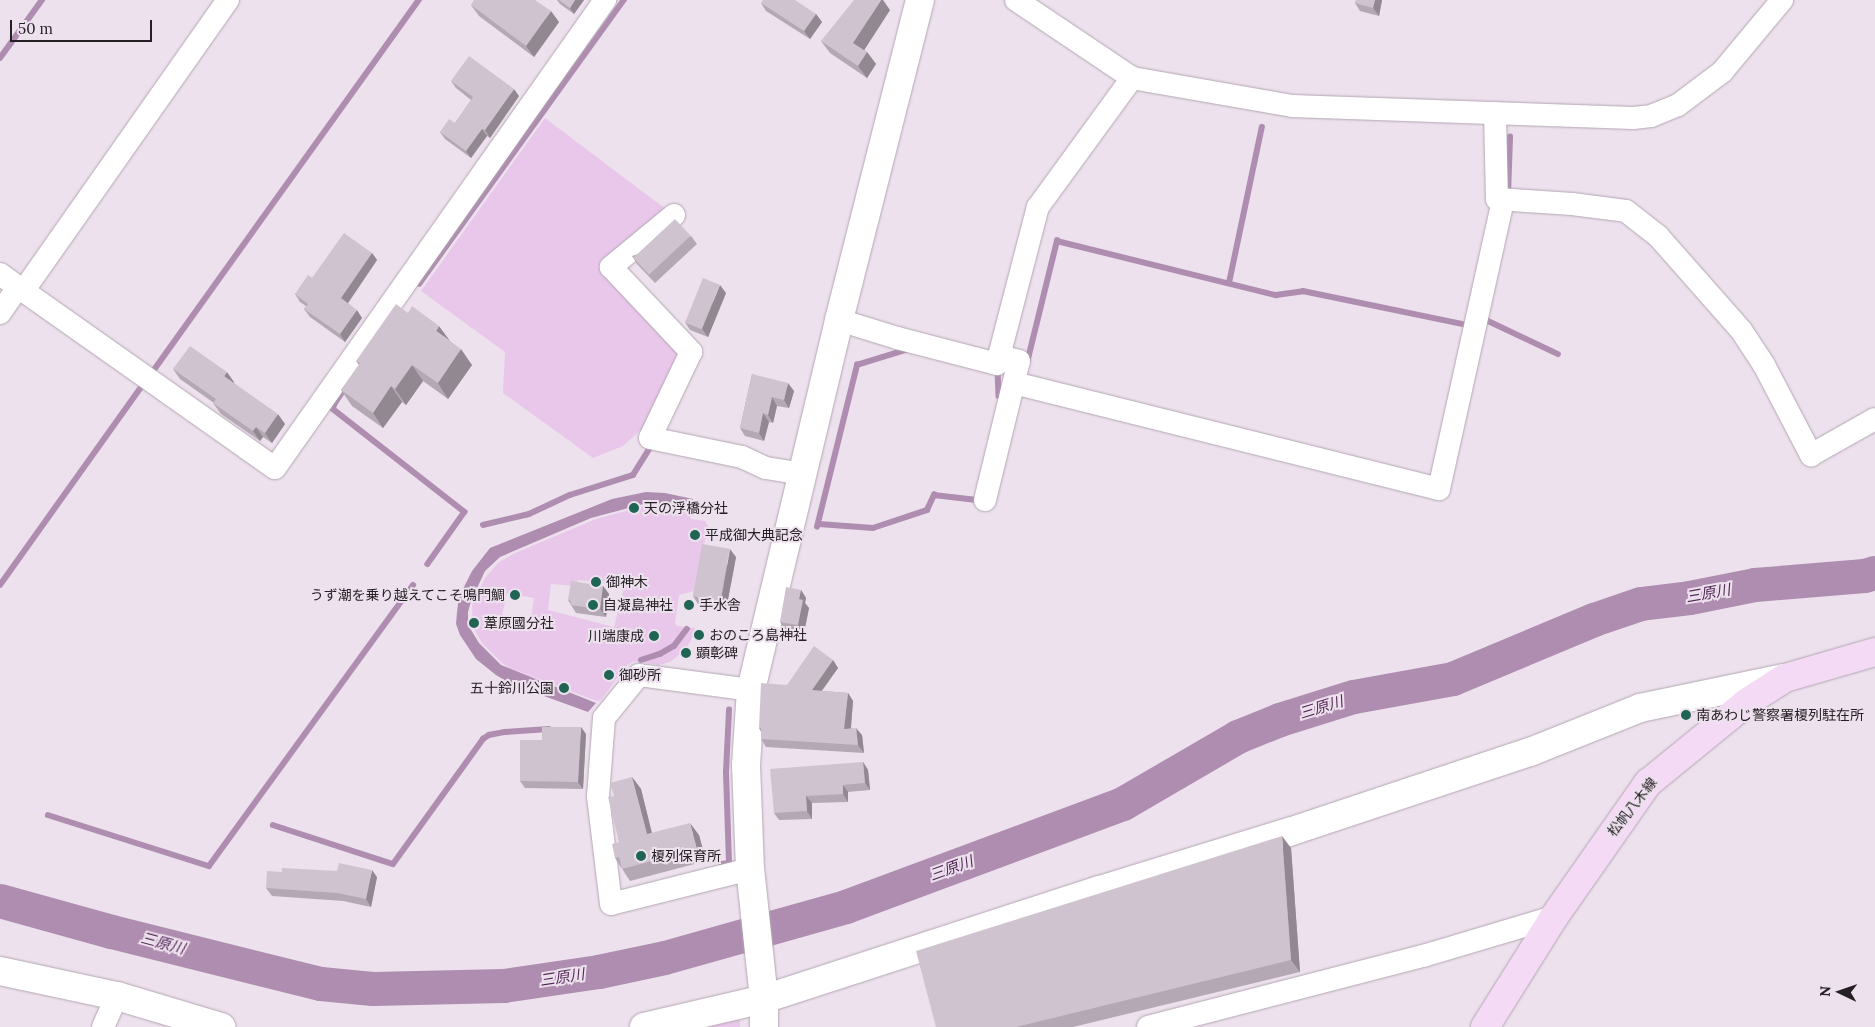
<!DOCTYPE html>
<meta charset="utf-8">
<style>
body{margin:0}
#map{position:relative;width:1875px;height:1027px;overflow:hidden;background:#ede1ee;font-family:Lora,"Noto Sans JP",serif}
div>[style]{position:absolute}
.green>*{inset:0;background:#e9c7ea}
.water>*{inset:0;background:#af8db0}
.stream>*{height:5.5px;margin:-2.75px;padding:0 2.75px;transform-origin:2.75px;border-radius:2.75px;background:#af8db0}
.river>*{height:34px;margin:-17px;padding:0 17px;transform-origin:17px;border-radius:17px;background:#af8db0}
.roads{filter:drop-shadow(0 0 1px #b2a6b2) drop-shadow(0 0 1px #b2a6b2)}
.minor>*{height:22px;margin:-11px;padding:0 11px;transform-origin:11px;border-radius:11px;background:#fff}
.tertiary>*{height:28px;margin:-14px;padding:0 14px;transform-origin:14px;border-radius:14px;background:#fff}
.secondary>*{height:28px;margin:-14px;padding:0 14px;transform-origin:14px;border-radius:14px;background:#f4daf5}
.wall>*{inset:0;background:#b3a8b3}
.shaded-wall>*{inset:0;background:#928892}
.building>*{inset:0;background:#d0c3d0;transform-origin:0 0}
.dots>*{width:14px;height:14px;translate:-50% -50%;box-sizing:border-box;border:2px solid #ede1ee;border-radius:50%}
span{translate:-50% -50%;white-space:nowrap;text-align:center;line-height:1.15;-webkit-text-stroke:4px #ede1ee;paint-order:stroke}
.poi-label{font-size:14px;color:#242024}
.left{translate:0 -50%;text-align:left}
.right{translate:-100% -50%;text-align:right}
.street-label{font-size:14px;color:#242024}
.water-label{font-size:15px;color:#542857;font-style:italic}
.north{position:absolute;left:1815px;top:967px;width:50px;height:50px;-webkit-text-stroke:4px #ede1ee;paint-order:stroke;rotate:273deg;font-size:14px;font-weight:700;line-height:20px;text-align:center;color:#242024}
.north::after{content:'';display:block;margin:auto;width:18px;height:22px;background:#242024;clip-path:polygon(50% 0,100% 100%,50% 72%,0 100%)}
.scale{position:absolute;left:10px;top:20px;width:142px;height:22px;box-sizing:border-box;border:2px solid #242024;border-top:0;padding-left:6px;font-size:15px;line-height:18px;white-space:nowrap;color:#242024;-webkit-text-stroke:4px #ede1ee;paint-order:stroke}
</style>
<div id="map">
<div class="green">
<div style="clip-path:polygon(545px 118px,667px 210px,598px 267px,681px 351px,645px 426px,623px 446px,593px 458px,503px 393px,505px 352px,421px 291px)"></div>
<div style="clip-path:polygon(evenodd,648px 505px,689px 513px,691px 519px,705px 521px,708px 526px,694px 591px,679px 595px,675px 623px,677px 626px,694px 628px,696px 631px,686px 649px,670px 662px,659px 665px,634px 661px,626px 666px,601px 700px,597px 701px,510px 668px,502px 663px,482px 643px,473px 627px,472px 605px,485px 578px,498px 563px,513px 554px,596px 519px,648px 505px,578px 580px,622px 585px,624px 588px,614px 627px,548px 610px,551px 584px,575px 586px,578px 580px,648px 505px,507px 593px,534px 598px,530px 625px,528px 627px,502px 623px,501px 620px,507px 593px)"></div>
<div style="clip-path:polygon(740px 1019px,740px 1027px,701px 1027px)"></div>
</div>
<div class="water">
<div style="clip-path:polygon(646px 492px,665px 493px,693px 499px,691px 511px,651px 502px,591px 518px,500px 557px,485px 571px,471px 601px,468px 612px,468px 625px,479px 643px,501px 665px,596px 703px,588px 712px,511px 684px,496px 675px,476px 659px,460px 635px,456px 624px,457px 612px,459px 597px,472px 571px,490px 548px,612px 499px)"></div>
</div>
<div class="stream">
<div style="left:0;top:58px;width:72px;rotate:-54.1deg"></div>
<div style="left:1508px;top:195px;width:58px;rotate:-88deg"></div>
<div style="left:1229px;top:283px;width:159px;rotate:-78.1deg"></div>
<div style="left:419px;top:284px;width:350px;rotate:-54.2deg"></div>
<div style="left:1482px;top:318px;width:84px;rotate:25.3deg"></div>
<div style="left:1027px;top:363px;width:126px;rotate:-76.2deg"></div>
<div style="left:1057px;top:241px;width:226px;rotate:13.9deg"></div>
<div style="left:1276px;top:295px;width:27px;rotate:-8deg"></div>
<div style="left:1303px;top:291px;width:173px;rotate:11.7deg"></div>
<div style="left:998px;top:368px;width:28px;rotate:88deg"></div>
<div style="left:151px;top:374px;width:460px;rotate:-54.4deg"></div>
<div style="left:347px;top:386px;width:22px;rotate:124deg"></div>
<div style="left:335px;top:404px;width:5px;rotate:112deg"></div>
<div style="left:333px;top:409px;width:167px;rotate:38deg"></div>
<div style="left:465px;top:512px;width:64px;rotate:125.4deg"></div>
<div style="left:819px;top:524px;width:54px;rotate:4.2deg"></div>
<div style="left:873px;top:528px;width:57px;rotate:-18.4deg"></div>
<div style="left:927px;top:510px;width:17px;rotate:-65deg"></div>
<div style="left:934px;top:495px;width:43px;rotate:6.6deg"></div>
<div style="left:977px;top:500px;width:4px;rotate:-76deg"></div>
<div style="left:483px;top:525px;width:47px;rotate:-13.4deg"></div>
<div style="left:529px;top:514px;width:45px;rotate:-24.9deg"></div>
<div style="left:570px;top:495px;width:66px;rotate:-17.6deg"></div>
<div style="left:633px;top:475px;width:32px;rotate:-58deg"></div>
<div style="left:817px;top:527px;width:167px;rotate:-76.1deg"></div>
<div style="left:857px;top:365px;width:54px;rotate:-17.1deg"></div>
<div style="left:0;top:585px;width:249px;rotate:-54.5deg"></div>
<div style="left:641px;top:660px;width:20px;rotate:-18deg"></div>
<div style="left:660px;top:654px;width:16px;rotate:-30deg"></div>
<div style="left:674px;top:646px;width:21px;rotate:-53deg"></div>
<div style="left:48px;top:815px;width:169px;rotate:17.6deg"></div>
<div style="left:209px;top:866px;width:347px;rotate:-54deg"></div>
<div style="left:273px;top:825px;width:126px;rotate:18deg"></div>
<div style="left:393px;top:864px;width:154px;rotate:-54.2deg"></div>
<div style="left:483px;top:739px;width:7px;rotate:-34deg"></div>
<div style="left:489px;top:735px;width:16px;rotate:-11deg"></div>
<div style="left:505px;top:732px;width:44px;rotate:-3.9deg"></div>
<div style="left:722px;top:864px;width:7px;rotate:-8deg"></div>
<div style="left:729px;top:863px;width:91px;rotate:-91.9deg"></div>
<div style="left:726px;top:772px;width:62px;rotate:-87.2deg"></div>
</div>
<div class="river">
<div style="left:0;top:901px;width:116px;rotate:15.5deg"></div>
<div style="left:112px;top:932px;width:215px;rotate:14deg"></div>
<div style="left:321px;top:984px;width:52px;rotate:5.5deg"></div>
<div style="left:373px;top:989px;width:131px;rotate:-1.3deg"></div>
<div style="left:504px;top:986px;width:96px;rotate:-8.4deg"></div>
<div style="left:599px;top:972px;width:67px;rotate:-12deg"></div>
<div style="left:665px;top:958px;width:188px;rotate:-15.7deg"></div>
<div style="left:846px;top:907px;width:296px;rotate:-20.4deg"></div>
<div style="left:1123px;top:804px;width:133px;rotate:-30.2deg"></div>
<div style="left:1238px;top:737px;width:45px;rotate:-22deg"></div>
<div style="left:1280px;top:720px;width:77px;rotate:-17.3deg"></div>
<div style="left:1354px;top:697px;width:101px;rotate:-10.3deg"></div>
<div style="left:1453px;top:679px;width:153px;rotate:-22.7deg"></div>
<div style="left:1594px;top:620px;width:50px;rotate:-18.8deg"></div>
<div style="left:1641px;top:604px;width:49px;rotate:-7deg"></div>
<div style="left:1690px;top:598px;width:66px;rotate:-11.3deg"></div>
<div style="left:1755px;top:585px;width:110px;rotate:-4.7deg"></div>
<div style="left:1865px;top:576px;width:10px;rotate:-17deg"></div>
</div>
<div class="roads">
<div class="minor">
<div style="left:1016px;top:0;width:140px;rotate:33.9deg"></div>
<div style="left:1132px;top:78px;width:162px;rotate:9.9deg"></div>
<div style="left:1292px;top:106px;width:341px;rotate:2deg"></div>
<div style="left:1633px;top:118px;width:18px;rotate:-6deg"></div>
<div style="left:1651px;top:116px;width:29px;rotate:-22deg"></div>
<div style="left:1678px;top:105px;width:55px;rotate:-36.9deg"></div>
<div style="left:1722px;top:72px;width:94px;rotate:-50.2deg"></div>
<div style="left:1495px;top:113px;width:86px;rotate:88.7deg"></div>
<div style="left:1497px;top:199px;width:75px;rotate:3.8deg"></div>
<div style="left:1572px;top:204px;width:54px;rotate:7.4deg"></div>
<div style="left:1626px;top:211px;width:41px;rotate:38deg"></div>
<div style="left:1658px;top:236px;width:125px;rotate:48.6deg"></div>
<div style="left:1741px;top:330px;width:42px;rotate:56.7deg"></div>
<div style="left:1764px;top:365px;width:102px;rotate:62.4deg"></div>
<div style="left:1811px;top:455px;width:73px;rotate:-29.4deg"></div>
<div style="left:674px;top:215px;width:82px;rotate:140.5deg"></div>
<div style="left:611px;top:267px;width:117px;rotate:46.7deg"></div>
<div style="left:691px;top:352px;width:95px;rotate:115.5deg"></div>
<div style="left:650px;top:438px;width:94px;rotate:11.7deg"></div>
<div style="left:742px;top:457px;width:26px;rotate:25deg"></div>
<div style="left:766px;top:468px;width:37px;rotate:9deg"></div>
<div style="left:0;top:274px;width:22px;rotate:36deg"></div>
<div style="left:24px;top:290px;width:355px;rotate:-54.9deg"></div>
<div style="left:0;top:313px;width:32px;rotate:-55deg"></div>
<div style="left:18px;top:287px;width:314px;rotate:35.2deg"></div>
<div style="left:275px;top:468px;width:573px;rotate:-54.81deg"></div>
<div style="left:839px;top:320px;width:61px;rotate:17.2deg"></div>
<div style="left:897px;top:338px;width:103px;rotate:14.6deg"></div>
<div style="left:997px;top:364px;width:162px;rotate:-75.4deg"></div>
<div style="left:1038px;top:207px;width:160px;rotate:-53.9deg"></div>
<div style="left:1014px;top:383px;width:438px;rotate:14deg"></div>
<div style="left:1439px;top:489px;width:295px;rotate:-77.5deg"></div>
<div style="left:985px;top:500px;width:143px;rotate:-76.3deg"></div>
<div style="left:1019px;top:361px;width:21px;rotate:-166deg"></div>
<div style="left:750px;top:869px;width:143px;rotate:165.9deg"></div>
<div style="left:611px;top:904px;width:109px;rotate:-96.9deg"></div>
<div style="left:598px;top:796px;width:78px;rotate:-85.6deg"></div>
<div style="left:604px;top:718px;width:55px;rotate:-50.9deg"></div>
<div style="left:639px;top:675px;width:113px;rotate:7.6deg"></div>
<div style="left:103px;top:1027px;width:34px;rotate:-66deg"></div>
<div style="left:1148px;top:1027px;width:284px;rotate:-14.5deg"></div>
<div style="left:1423px;top:956px;width:137px;rotate:-16.6deg"></div>
</div>
<div class="tertiary">
<div style="left:0;top:971px;width:120px;rotate:12.1deg"></div>
<div style="left:117px;top:996px;width:109px;rotate:16.6deg"></div>
<div style="left:644px;top:1027px;width:123px;rotate:-13.1deg"></div>
<div style="left:764px;top:999px;width:353px;rotate:-18deg"></div>
<div style="left:1100px;top:890px;width:198px;rotate:-17.1deg"></div>
<div style="left:1289px;top:832px;width:254px;rotate:-18.4deg"></div>
<div style="left:1530px;top:752px;width:118px;rotate:-21.8deg"></div>
<div style="left:1640px;top:708px;width:147px;rotate:-11.8deg"></div>
<div style="left:764px;top:1027px;width:28px;rotate:-90deg"></div>
<div style="left:764px;top:999px;width:131px;rotate:-96.1deg"></div>
<div style="left:750px;top:869px;width:104px;rotate:-92.2deg"></div>
<div style="left:746px;top:765px;width:75px;rotate:-86.2deg"></div>
<div style="left:751px;top:690px;width:380px;rotate:-76.6deg"></div>
<div style="left:839px;top:320px;width:330px;rotate:-75.8deg"></div>
</div>
<div class="secondary">
<div style="left:1485px;top:1027px;width:130px;rotate:-57.9deg"></div>
<div style="left:1554px;top:917px;width:164px;rotate:-55deg"></div>
<div style="left:1648px;top:783px;width:127px;rotate:-39.2deg"></div>
<div style="left:1746px;top:703px;width:46px;rotate:-32.7deg"></div>
<div style="left:1785px;top:678px;width:94px;rotate:-16.1deg"></div>
</div>
</div>
<div class="wall">
<div style="clip-path:polygon(557px 0,584px 0,574px 14px,560px 4px)"></div>
<div style="clip-path:polygon(1356px 0,1382px 0,1379px 16px,1360px 11px,1355px 3px)"></div>
<div style="clip-path:polygon(761px 3px,816px 14px,822px 22px,810px 39px,766px 11px)"></div>
<div style="clip-path:polygon(471px 5px,559px 22px,534px 57px,479px 16px)"></div>
<div style="clip-path:polygon(890px 10px,864px 50px,867px 52px,876px 64px,867px 78px,830px 53px,821px 41px)"></div>
<div style="clip-path:polygon(451px 81px,519px 96px,490px 138px,487px 136px,471px 158px,445px 139px,440px 132px,455px 123px,471px 100px,456px 88px)"></div>
<div style="clip-path:polygon(691px 236px,697px 244px,655px 283px,637px 264px,632px 256px)"></div>
<div style="clip-path:polygon(372px 253px,377px 260px,348px 303px,362px 318px,345px 342px,310px 317px,304px 309px,306px 306px,300px 302px,295px 294px,312px 278px)"></div>
<div style="clip-path:polygon(726px 293px,708px 337px,690px 330px,685px 322px)"></div>
<div style="clip-path:polygon(450px 341px,472px 365px,448px 399px,423px 381px,406px 405px,402px 402px,383px 428px,352px 406px,341px 390px,359px 365px,356px 361px)"></div>
<div style="clip-path:polygon(173px 369px,234px 382px,234px 383px,285px 424px,272px 443px,263px 437px,260px 441px,221px 414px,213px 403px,214px 403px,180px 379px)"></div>
<div style="clip-path:polygon(752px 374px,794px 391px,789px 408px,777px 406px,773px 423px,769px 422px,764px 441px,745px 436px,740px 428px)"></div>
<div style="clip-path:polygon(736px 557px,726px 610px,698px 604px,693px 596px)"></div>
<div style="clip-path:polygon(603px 586px,609px 594px,606px 617px,576px 613px,568px 600px)"></div>
<div style="clip-path:polygon(801px 590px,806px 598px,805px 603px,809px 608px,804px 633px,785px 630px,780px 622px)"></div>
<div style="clip-path:polygon(833px 660px,838px 668px,822px 691px,848px 693px,853px 701px,851px 728px,862px 735px,864px 753px,766px 747px,761px 739px,761px 732px,759px 728px,787px 685px)"></div>
<div style="clip-path:polygon(586px 734px,583px 789px,525px 788px,520px 781px,542px 740px)"></div>
<div style="clip-path:polygon(863px 762px,868px 770px,870px 790px,848px 792px,848px 802px,812px 803px,812px 819px,779px 820px,774px 813px)"></div>
<div style="clip-path:polygon(632px 777px,641px 789px,652px 833px,699px 835px,706px 861px,630px 881px,615px 858px,619px 842px,614px 796px)"></div>
<div style="clip-path:polygon(1291px 848px,1300px 972px,1073px 1027px,936px 1027px)"></div>
<div style="clip-path:polygon(377px 877px,371px 907px,343px 901px,272px 896px,266px 888px)"></div>
</div>
<div class="shaded-wall">
<div style="clip-path:polygon(575px 0,584px 0,574px 14px,570px 8px)"></div>
<div style="clip-path:polygon(881px 0,883px 0,890px 10px,861px 55px,853px 43px)"></div>
<div style="clip-path:polygon(1375px 0,1382px 0,1379px 16px,1373px 8px)"></div>
<div style="clip-path:polygon(551px 11px,559px 22px,534px 57px,526px 46px)"></div>
<div style="clip-path:polygon(816px 14px,822px 22px,810px 39px,804px 31px)"></div>
<div style="clip-path:polygon(867px 52px,876px 64px,867px 78px,858px 66px)"></div>
<div style="clip-path:polygon(514px 89px,519px 96px,490px 138px,485px 130px)"></div>
<div style="clip-path:polygon(482px 129px,487px 136px,471px 158px,466px 151px)"></div>
<div style="clip-path:polygon(372px 253px,377px 260px,346px 306px,341px 298px)"></div>
<div style="clip-path:polygon(720px 285px,726px 293px,708px 337px,702px 329px)"></div>
<div style="clip-path:polygon(357px 310px,362px 318px,345px 342px,340px 334px)"></div>
<div style="clip-path:polygon(439px 326px,450px 341px,436px 331px)"></div>
<div style="clip-path:polygon(461px 349px,472px 365px,448px 399px,438px 383px)"></div>
<div style="clip-path:polygon(412px 365px,423px 381px,406px 405px,395px 389px)"></div>
<div style="clip-path:polygon(227px 372px,234px 382px,231px 386px,224px 376px)"></div>
<div style="clip-path:polygon(788px 383px,794px 391px,789px 408px,784px 400px)"></div>
<div style="clip-path:polygon(391px 386px,402px 402px,383px 428px,373px 413px)"></div>
<div style="clip-path:polygon(772px 397px,777px 406px,773px 423px,768px 415px)"></div>
<div style="clip-path:polygon(763px 413px,769px 422px,764px 441px,759px 433px)"></div>
<div style="clip-path:polygon(278px 414px,285px 424px,272px 443px,265px 433px)"></div>
<div style="clip-path:polygon(256px 427px,263px 437px,260px 441px,253px 431px)"></div>
<div style="clip-path:polygon(730px 549px,736px 557px,726px 610px,721px 602px)"></div>
<div style="clip-path:polygon(603px 586px,609px 594px,606px 617px,600px 609px)"></div>
<div style="clip-path:polygon(801px 590px,806px 598px,805px 603px,809px 608px,804px 633px,798px 625px,799px 599px)"></div>
<div style="clip-path:polygon(833px 660px,838px 668px,817px 697px,812px 690px)"></div>
<div style="clip-path:polygon(848px 693px,853px 701px,850px 737px,844px 729px)"></div>
<div style="clip-path:polygon(581px 727px,586px 734px,583px 789px,578px 782px)"></div>
<div style="clip-path:polygon(856px 728px,862px 735px,864px 753px,858px 745px)"></div>
<div style="clip-path:polygon(863px 762px,868px 770px,870px 790px,865px 783px)"></div>
<div style="clip-path:polygon(632px 777px,641px 789px,655px 846px,647px 834px)"></div>
<div style="clip-path:polygon(843px 785px,848px 792px,848px 802px,843px 794px)"></div>
<div style="clip-path:polygon(806px 796px,812px 803px,812px 819px,807px 811px)"></div>
<div style="clip-path:polygon(690px 823px,699px 835px,706px 861px,697px 849px)"></div>
<div style="clip-path:polygon(1282px 836px,1291px 848px,1300px 972px,1291px 960px)"></div>
<div style="clip-path:polygon(372px 870px,377px 877px,371px 907px,366px 899px)"></div>
</div>
<div class="building">
<div style="clip-path:polygon(474px 0,535px 0,551px 11px,526px 46px,471px 5px)"></div>
<div style="clip-path:polygon(559px 0,575px 0,570px 8px)"></div>
<div style="clip-path:polygon(763px 0,795px 0,816px 14px,804px 31px,761px 3px)"></div>
<div style="clip-path:polygon(854px 0,881px 0,853px 43px,867px 52px,858px 66px,821px 41px)"></div>
<div style="clip-path:polygon(1356px 0,1375px 0,1373px 8px,1355px 3px)"></div>
<div style="clip-path:polygon(469px 56px,514px 89px,485px 130px,482px 129px,466px 151px,440px 132px,449px 119px,455px 123px,473px 97px,451px 81px)"></div>
<div style="left:675px;top:219px;width:23px;height:57px;rotate:47deg"></div>
<div style="clip-path:polygon(344px 233px,372px 253px,341px 298px,357px 310px,340px 334px,304px 309px,308px 304px,295px 294px,308px 275px,312px 278px)"></div>
<div style="left:703px;top:278px;width:18px;height:48px;rotate:22deg"></div>
<div style="clip-path:polygon(396px 304px,408px 313px,412px 306px,439px 326px,436px 331px,461px 349px,438px 383px,412px 365px,395px 389px,391px 386px,373px 413px,341px 390px,360px 363px,356px 361px)"></div>
<div style="clip-path:polygon(190px 346px,227px 372px,224px 376px,278px 414px,265px 433px,256px 427px,253px 431px,213px 403px,216px 399px,173px 369px)"></div>
<div style="clip-path:polygon(752px 374px,788px 383px,784px 400px,772px 397px,768px 415px,763px 413px,759px 433px,740px 428px)"></div>
<div style="left:702px;top:544px;width:28px;height:53px;rotate:10deg"></div>
<div style="clip-path:polygon(571px 581px,603px 586px,600px 609px,570px 605px,571px 601px,568px 600px)"></div>
<div style="clip-path:polygon(786px 587px,801px 590px,799px 599px,803px 600px,798px 625px,780px 622px)"></div>
<div style="clip-path:polygon(814px 646px,833px 660px,812px 690px,848px 693px,844px 729px,856px 728px,858px 745px,761px 739px,761px 728px,759px 728px,761px 683px,787px 685px)"></div>
<div style="clip-path:polygon(542px 727px,581px 727px,578px 782px,520px 781px,520px 740px,542px 740px)"></div>
<div style="clip-path:polygon(863px 762px,865px 783px,843px 785px,843px 794px,806px 796px,807px 811px,774px 813px,770px 769px)"></div>
<div style="clip-path:polygon(632px 777px,647px 834px,690px 823px,697px 849px,622px 869px,619px 857px,615px 858px,612px 844px,619px 842px,608px 797px,614px 796px,610px 783px)"></div>
<div style="clip-path:polygon(1282px 836px,1291px 960px,1016px 1027px,936px 1027px,916px 951px)"></div>
<div style="clip-path:polygon(339px 863px,372px 870px,366px 899px,337px 893px,266px 888px,267px 871px,282px 872px,282px 868px,337px 871px)"></div>
</div>
<div class="dots">
<div style="left:634px;top:508px;background:#206454"></div>
<div style="left:695px;top:535px;background:#206454"></div>
<div style="left:596px;top:582px;background:#206454"></div>
<div style="left:515px;top:595px;background:#206454"></div>
<div style="left:593px;top:605px;background:#206454"></div>
<div style="left:689px;top:605px;background:#206454"></div>
<div style="left:474px;top:623px;background:#206454"></div>
<div style="left:699px;top:635px;background:#206454"></div>
<div style="left:654px;top:636px;background:#206454"></div>
<div style="left:686px;top:653px;background:#206454"></div>
<div style="left:609px;top:675px;background:#206454"></div>
<div style="left:564px;top:688px;background:#206454"></div>
<div style="left:1686px;top:715px;background:#206454"></div>
<div style="left:641px;top:856px;background:#206454"></div>
</div>
<div class="poi-label">
<span class="left" style="left:644px;top:508px">天の浮橋分社</span>
<span class="left" style="left:705px;top:535px">平成御大典記念</span>
<span class="left" style="left:606px;top:582px">御神木</span>
<span class="right" style="left:505px;top:595px">うず潮を乗り越えてこそ鳴門鯛</span>
<span class="left" style="left:603px;top:605px">自凝島神社</span>
<span class="left" style="left:699px;top:605px">手水舎</span>
<span class="left" style="left:484px;top:623px">葦原國分社</span>
<span class="left" style="left:709px;top:635px">おのころ島神社</span>
<span class="right" style="left:644px;top:636px">川端康成</span>
<span class="left" style="left:696px;top:653px">顕彰碑</span>
<span class="left" style="left:619px;top:675px">御砂所</span>
<span class="right" style="left:554px;top:688px">五十鈴川公園</span>
<span class="left" style="left:1696px;top:715px">南あわじ警察署榎列駐在所</span>
<span class="left" style="left:651px;top:856px">榎列保育所</span>
</div>
<div class="street-label">
<span style="left:1632px;top:807px;rotate:-52deg">松帆八木線</span>
</div>
<div class="water-label">
<span style="left:1708px;top:593px;rotate:-10deg">三原川</span>
<span style="left:1321px;top:707px;rotate:-17deg">三原川</span>
<span style="left:951px;top:868px;rotate:-20deg">三原川</span>
<span style="left:163px;top:943px;rotate:15deg">三原川</span>
<span style="left:562px;top:977px;rotate:-9deg">三原川</span>
</div>
<div class="north">N</div>
<div class="scale">50 m</div>
</div>
